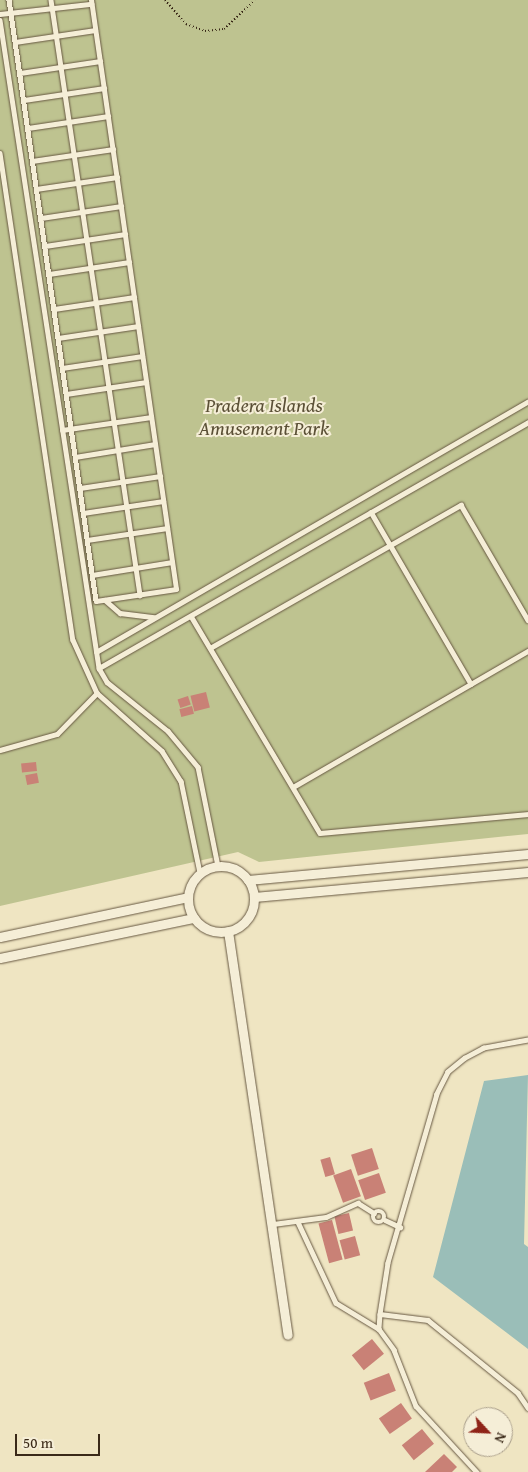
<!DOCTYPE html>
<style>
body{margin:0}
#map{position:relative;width:528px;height:1472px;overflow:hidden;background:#efe5c2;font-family:"Gentium Book Plus",serif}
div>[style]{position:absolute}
.green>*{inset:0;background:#bec390}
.water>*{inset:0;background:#9abeb8}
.building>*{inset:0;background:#c98176;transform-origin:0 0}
.path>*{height:2px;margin-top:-1px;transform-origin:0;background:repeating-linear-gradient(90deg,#3a2918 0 1px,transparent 0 3.5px)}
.roads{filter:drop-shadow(0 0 1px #675842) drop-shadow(0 0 1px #675842)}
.lane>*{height:4.5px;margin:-2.25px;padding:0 2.25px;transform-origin:2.25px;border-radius:2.25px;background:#f5eed7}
.lane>.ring{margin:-2.25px;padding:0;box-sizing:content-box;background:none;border:4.5px solid #f5eed7;border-radius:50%}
.street>*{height:9px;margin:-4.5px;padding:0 4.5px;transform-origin:4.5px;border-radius:4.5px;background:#f5eed7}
.street>.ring{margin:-4.5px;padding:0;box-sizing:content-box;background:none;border:9px solid #f5eed7;border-radius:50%}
span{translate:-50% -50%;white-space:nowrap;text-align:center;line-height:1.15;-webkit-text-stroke:4px #f5eed7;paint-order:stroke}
.park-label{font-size:20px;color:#5b5036;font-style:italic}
.north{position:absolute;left:463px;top:1407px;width:50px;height:50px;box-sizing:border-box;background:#f5eed7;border:1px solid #aa9f8b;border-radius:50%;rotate:115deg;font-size:14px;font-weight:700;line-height:20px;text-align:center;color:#3a2918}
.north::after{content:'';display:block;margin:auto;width:18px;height:22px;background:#8f2418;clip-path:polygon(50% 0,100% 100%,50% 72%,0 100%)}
.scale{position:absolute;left:15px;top:1434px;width:85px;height:22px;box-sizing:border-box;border:2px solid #3a2918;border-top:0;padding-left:6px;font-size:15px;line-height:18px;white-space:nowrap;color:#3a2918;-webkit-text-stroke:4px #f5eed7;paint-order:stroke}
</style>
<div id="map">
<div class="green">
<div style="clip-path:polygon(0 0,528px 0,528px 834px,259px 862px,238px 852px,0 906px)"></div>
</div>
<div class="water">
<div style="clip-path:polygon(528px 1075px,524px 1244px,528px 1247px,528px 1349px,433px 1277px,484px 1081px)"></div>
</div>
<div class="building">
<div style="left:206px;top:692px;width:16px;height:16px;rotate:76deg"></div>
<div style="left:188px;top:696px;width:9px;height:11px;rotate:72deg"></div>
<div style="left:192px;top:706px;width:8px;height:13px;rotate:76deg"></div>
<div style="left:36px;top:762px;width:9px;height:15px;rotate:84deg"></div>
<div style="left:37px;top:773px;width:10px;height:12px;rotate:79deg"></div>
<div style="left:372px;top:1148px;width:22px;height:22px;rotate:72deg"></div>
<div style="left:330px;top:1157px;width:18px;height:10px;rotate:74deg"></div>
<div style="left:351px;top:1169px;width:29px;height:19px;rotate:70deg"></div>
<div style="left:379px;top:1173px;width:21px;height:22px;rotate:71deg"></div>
<div style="left:349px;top:1213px;width:18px;height:15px;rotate:77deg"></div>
<div style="left:332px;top:1220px;width:41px;height:14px;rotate:75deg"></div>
<div style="left:355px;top:1236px;width:20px;height:16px;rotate:75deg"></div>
<div style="left:372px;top:1339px;width:19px;height:26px;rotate:51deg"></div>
<div style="left:389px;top:1373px;width:19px;height:27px;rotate:69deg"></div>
<div style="left:401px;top:1403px;width:19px;height:27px;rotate:55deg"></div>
<div style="left:422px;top:1429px;width:19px;height:26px;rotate:51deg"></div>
<div style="clip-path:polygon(444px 1454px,457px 1467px,452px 1472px,425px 1472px)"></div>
</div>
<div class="path">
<div style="left:165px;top:0;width:32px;rotate:49deg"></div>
<div style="left:186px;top:24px;width:20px;rotate:20deg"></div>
<div style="left:205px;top:31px;width:19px;rotate:-6deg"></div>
<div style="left:224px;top:29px;width:42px;rotate:-43.1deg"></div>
</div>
<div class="roads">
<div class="lane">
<div style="left:9px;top:0;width:607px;rotate:81.76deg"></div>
<div style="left:96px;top:601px;width:81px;rotate:-8.5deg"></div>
<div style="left:176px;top:589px;width:595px;rotate:-98.21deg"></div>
<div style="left:51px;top:0;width:602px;rotate:81.49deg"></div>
<div style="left:0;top:14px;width:92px;rotate:-6.3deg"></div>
<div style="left:0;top:20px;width:656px;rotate:81.31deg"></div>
<div style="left:99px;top:668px;width:16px;rotate:60deg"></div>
<div style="left:107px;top:682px;width:78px;rotate:38.8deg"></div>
<div style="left:168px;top:731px;width:47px;rotate:50.2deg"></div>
<div style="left:198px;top:767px;width:101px;rotate:78.6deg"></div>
<div style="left:15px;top:42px;width:81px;rotate:-8.5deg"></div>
<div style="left:20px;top:73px;width:81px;rotate:-8.5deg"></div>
<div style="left:24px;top:100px;width:81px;rotate:-8.5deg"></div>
<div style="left:28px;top:128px;width:81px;rotate:-8.5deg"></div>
<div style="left:0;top:153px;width:492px;rotate:81.5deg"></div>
<div style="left:73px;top:640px;width:58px;rotate:65.6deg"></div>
<div style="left:97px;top:693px;width:87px;rotate:41.7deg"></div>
<div style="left:162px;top:751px;width:36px;rotate:58deg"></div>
<div style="left:181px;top:781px;width:94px;rotate:78.3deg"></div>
<div style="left:32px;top:161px;width:82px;rotate:-8.4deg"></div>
<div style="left:36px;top:189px;width:82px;rotate:-8.4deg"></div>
<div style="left:41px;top:218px;width:81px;rotate:-8.5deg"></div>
<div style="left:45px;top:246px;width:81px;rotate:-8.5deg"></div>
<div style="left:49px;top:274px;width:81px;rotate:-8.5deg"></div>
<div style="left:54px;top:309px;width:81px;rotate:-8.5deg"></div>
<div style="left:58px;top:338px;width:81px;rotate:-8.5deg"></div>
<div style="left:62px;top:368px;width:81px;rotate:-8.5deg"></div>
<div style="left:66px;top:394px;width:81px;rotate:-8.5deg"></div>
<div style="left:62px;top:430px;width:90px;rotate:-8.3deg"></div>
<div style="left:75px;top:457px;width:81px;rotate:-9.2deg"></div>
<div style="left:80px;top:488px;width:81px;rotate:-8.5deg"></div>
<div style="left:371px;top:512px;width:199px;rotate:59.8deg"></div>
<div style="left:83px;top:513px;width:81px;rotate:-8.5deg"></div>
<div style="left:87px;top:540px;width:81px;rotate:-8.5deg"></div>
<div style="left:92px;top:575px;width:81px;rotate:-9.2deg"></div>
<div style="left:105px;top:600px;width:20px;rotate:41deg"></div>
<div style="left:120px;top:613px;width:34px;rotate:7deg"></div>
<div style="left:191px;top:616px;width:252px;rotate:59.3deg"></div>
<div style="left:320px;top:833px;width:209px;rotate:-5.2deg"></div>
<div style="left:210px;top:648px;width:289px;rotate:-29.7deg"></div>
<div style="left:461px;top:505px;width:133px;rotate:59.8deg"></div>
<div style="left:96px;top:652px;width:499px;rotate:-30.1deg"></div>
<div style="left:99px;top:668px;width:495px;rotate:-29.8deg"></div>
<div style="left:0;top:750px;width:59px;rotate:-15.7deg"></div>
<div style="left:57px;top:734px;width:57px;rotate:-45.7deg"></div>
<div style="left:293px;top:787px;width:272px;rotate:-30.1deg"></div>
<div style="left:528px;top:1040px;width:45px;rotate:169.7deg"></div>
<div style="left:484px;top:1048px;width:21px;rotate:152deg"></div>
<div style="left:465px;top:1058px;width:22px;rotate:141deg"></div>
<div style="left:448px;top:1072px;width:25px;rotate:117deg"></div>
<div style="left:437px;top:1094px;width:176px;rotate:106.2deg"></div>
<div style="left:388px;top:1263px;width:52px;rotate:98.9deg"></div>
<div style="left:380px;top:1314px;width:48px;rotate:7.1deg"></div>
<div style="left:428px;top:1320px;width:116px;rotate:39deg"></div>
<div style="left:518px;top:1393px;width:18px;rotate:56deg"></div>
<div class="ring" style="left:373px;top:1211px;width:7.5px;height:7.5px"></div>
<div style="left:385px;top:1220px;width:17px;rotate:25deg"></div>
<div style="left:298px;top:1222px;width:89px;rotate:64.9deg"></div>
<div style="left:336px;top:1303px;width:50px;rotate:31.2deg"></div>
<div style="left:273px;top:1224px;width:53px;rotate:-7.5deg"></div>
<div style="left:326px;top:1217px;width:35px;rotate:-24deg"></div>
<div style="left:358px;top:1203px;width:19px;rotate:32deg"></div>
<div style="left:380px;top:1314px;width:15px;rotate:94deg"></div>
<div style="left:379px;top:1329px;width:26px;rotate:54deg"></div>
<div style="left:394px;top:1350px;width:60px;rotate:68.6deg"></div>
<div style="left:416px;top:1406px;width:90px;rotate:47.3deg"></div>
</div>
<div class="street">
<div class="ring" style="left:188px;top:866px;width:57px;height:57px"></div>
<div style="left:248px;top:880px;width:281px;rotate:-5.3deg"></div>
<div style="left:254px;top:897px;width:275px;rotate:-5.2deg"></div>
<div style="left:228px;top:931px;width:408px;rotate:81.6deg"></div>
<div style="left:0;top:937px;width:192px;rotate:-12deg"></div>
<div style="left:0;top:958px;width:198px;rotate:-11.7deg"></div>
</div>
</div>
<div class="park-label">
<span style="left:264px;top:416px">Pradera Islands<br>Amusement Park</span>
</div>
<div class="north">N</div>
<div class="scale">50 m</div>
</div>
